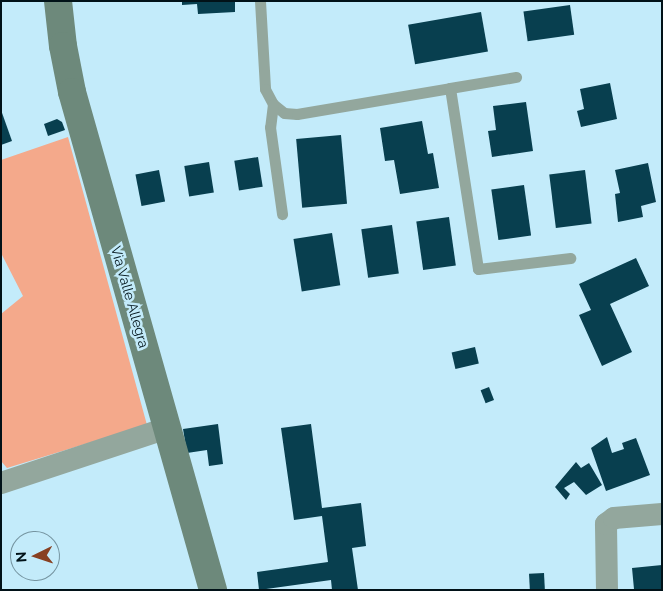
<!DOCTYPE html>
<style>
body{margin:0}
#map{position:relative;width:663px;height:591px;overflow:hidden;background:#c3ebfa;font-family:Raleway,sans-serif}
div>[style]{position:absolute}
.green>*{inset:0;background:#f4a98b}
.building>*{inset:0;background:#083f4f;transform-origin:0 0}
.service>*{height:11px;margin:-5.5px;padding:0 5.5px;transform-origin:5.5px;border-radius:5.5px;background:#93a79d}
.minor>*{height:22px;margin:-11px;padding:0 11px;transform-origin:11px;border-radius:11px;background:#93a79d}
.secondary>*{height:28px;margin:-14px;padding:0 14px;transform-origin:14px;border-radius:14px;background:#6d897b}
span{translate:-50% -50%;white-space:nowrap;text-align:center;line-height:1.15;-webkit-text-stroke:5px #c3ebfa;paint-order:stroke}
.street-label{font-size:14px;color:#011218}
.frame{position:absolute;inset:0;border:2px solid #011218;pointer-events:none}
.north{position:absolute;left:10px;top:531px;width:50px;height:50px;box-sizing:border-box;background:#c3ebfa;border:1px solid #7594a0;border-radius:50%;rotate:266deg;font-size:14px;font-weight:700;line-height:20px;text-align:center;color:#011218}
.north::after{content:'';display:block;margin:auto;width:18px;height:22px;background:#884021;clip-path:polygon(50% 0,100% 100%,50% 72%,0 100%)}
</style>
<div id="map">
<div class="green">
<div style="clip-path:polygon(68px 137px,147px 425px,7px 468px,1px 461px,1px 314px,23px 296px,1px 253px,1px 160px)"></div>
</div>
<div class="building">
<div style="clip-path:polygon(182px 1px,235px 1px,235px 12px,198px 14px,197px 4px,182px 5px)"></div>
<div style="left:570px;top:5px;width:30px;height:47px;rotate:82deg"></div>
<div style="left:481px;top:12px;width:40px;height:74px;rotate:80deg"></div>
<div style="clip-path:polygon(610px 83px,617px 119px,581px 127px,577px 111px,584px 109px,580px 89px)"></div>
<div style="clip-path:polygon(526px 102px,533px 151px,492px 157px,488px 131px,496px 130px,493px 106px)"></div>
<div style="clip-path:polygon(1px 110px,12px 141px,1px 145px)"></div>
<div style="clip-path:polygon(57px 119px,62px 122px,65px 130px,48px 136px,44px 124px)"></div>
<div style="clip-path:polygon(422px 121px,428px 154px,433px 153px,439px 188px,400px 194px,394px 160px,385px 161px,380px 128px)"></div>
<div style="left:341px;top:135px;width:69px;height:45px;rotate:85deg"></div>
<div style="left:258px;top:157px;width:30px;height:24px;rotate:81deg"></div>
<div style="left:209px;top:162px;width:31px;height:25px;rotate:81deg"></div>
<div style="clip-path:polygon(648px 163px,656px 202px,641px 206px,643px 217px,618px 222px,615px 194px,620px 193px,615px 170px)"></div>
<div style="left:159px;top:170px;width:32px;height:24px;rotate:79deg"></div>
<div style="left:585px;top:170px;width:54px;height:36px;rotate:83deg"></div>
<div style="left:524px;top:185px;width:51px;height:33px;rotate:82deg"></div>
<div style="left:449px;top:217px;width:49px;height:33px;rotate:82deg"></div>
<div style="left:392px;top:225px;width:49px;height:31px;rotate:82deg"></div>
<div style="left:332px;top:233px;width:53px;height:39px;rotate:81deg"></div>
<div style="clip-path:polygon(636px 258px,649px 286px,610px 304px,632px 352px,602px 366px,579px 315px,591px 310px,579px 284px)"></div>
<div style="left:475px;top:347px;width:17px;height:24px;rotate:77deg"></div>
<div style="left:489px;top:387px;width:14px;height:9px;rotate:69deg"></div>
<div style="clip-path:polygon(218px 424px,223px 464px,209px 466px,207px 450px,187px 453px,183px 429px)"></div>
<div style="clip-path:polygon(311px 424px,322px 508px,361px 503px,366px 546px,352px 548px,358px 590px,332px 590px,331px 580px,259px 590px,257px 572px,328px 562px,322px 516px,294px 520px,281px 428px)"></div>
<div style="clip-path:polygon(607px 437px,612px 453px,624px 449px,622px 443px,636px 438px,650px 475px,606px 491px,591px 448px)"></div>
<div style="clip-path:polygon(576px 462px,581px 468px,589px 463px,602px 485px,586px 495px,574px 482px,564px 488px,570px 494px,566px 500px,555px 487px)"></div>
<div style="clip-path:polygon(662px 565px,662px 590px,634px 589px,632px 568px)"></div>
<div style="left:544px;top:573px;width:17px;height:15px;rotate:87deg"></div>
</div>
<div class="service">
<div style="left:260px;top:1px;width:88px;rotate:86.7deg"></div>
<div style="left:265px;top:89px;width:17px;rotate:62deg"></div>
<div style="left:273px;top:104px;width:14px;rotate:39deg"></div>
<div style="left:284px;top:113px;width:13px;rotate:4deg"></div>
<div style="left:297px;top:114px;width:155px;rotate:-9.6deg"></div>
<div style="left:450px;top:88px;width:183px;rotate:81.2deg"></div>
<div style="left:478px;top:269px;width:93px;rotate:-6.8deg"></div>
<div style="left:450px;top:88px;width:67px;rotate:-9.5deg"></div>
<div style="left:273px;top:104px;width:23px;rotate:97deg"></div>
<div style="left:270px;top:127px;width:88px;rotate:82.1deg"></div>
</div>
<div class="minor">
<div style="left:1px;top:483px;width:175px;rotate:-18.3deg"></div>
<div style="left:607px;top:590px;width:66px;rotate:-90.9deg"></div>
<div style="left:606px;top:524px;width:10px;rotate:-37deg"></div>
<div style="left:614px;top:518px;width:48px;rotate:-4.8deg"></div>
</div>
<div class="secondary">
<div style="left:58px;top:1px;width:45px;rotate:83.7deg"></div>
<div style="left:63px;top:46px;width:47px;rotate:78.9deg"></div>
<div style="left:72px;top:92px;width:518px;rotate:74.19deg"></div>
</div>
<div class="street-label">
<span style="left:130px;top:297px;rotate:74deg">Via Valle Allegra</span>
</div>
<div class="frame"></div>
<div class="north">N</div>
</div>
